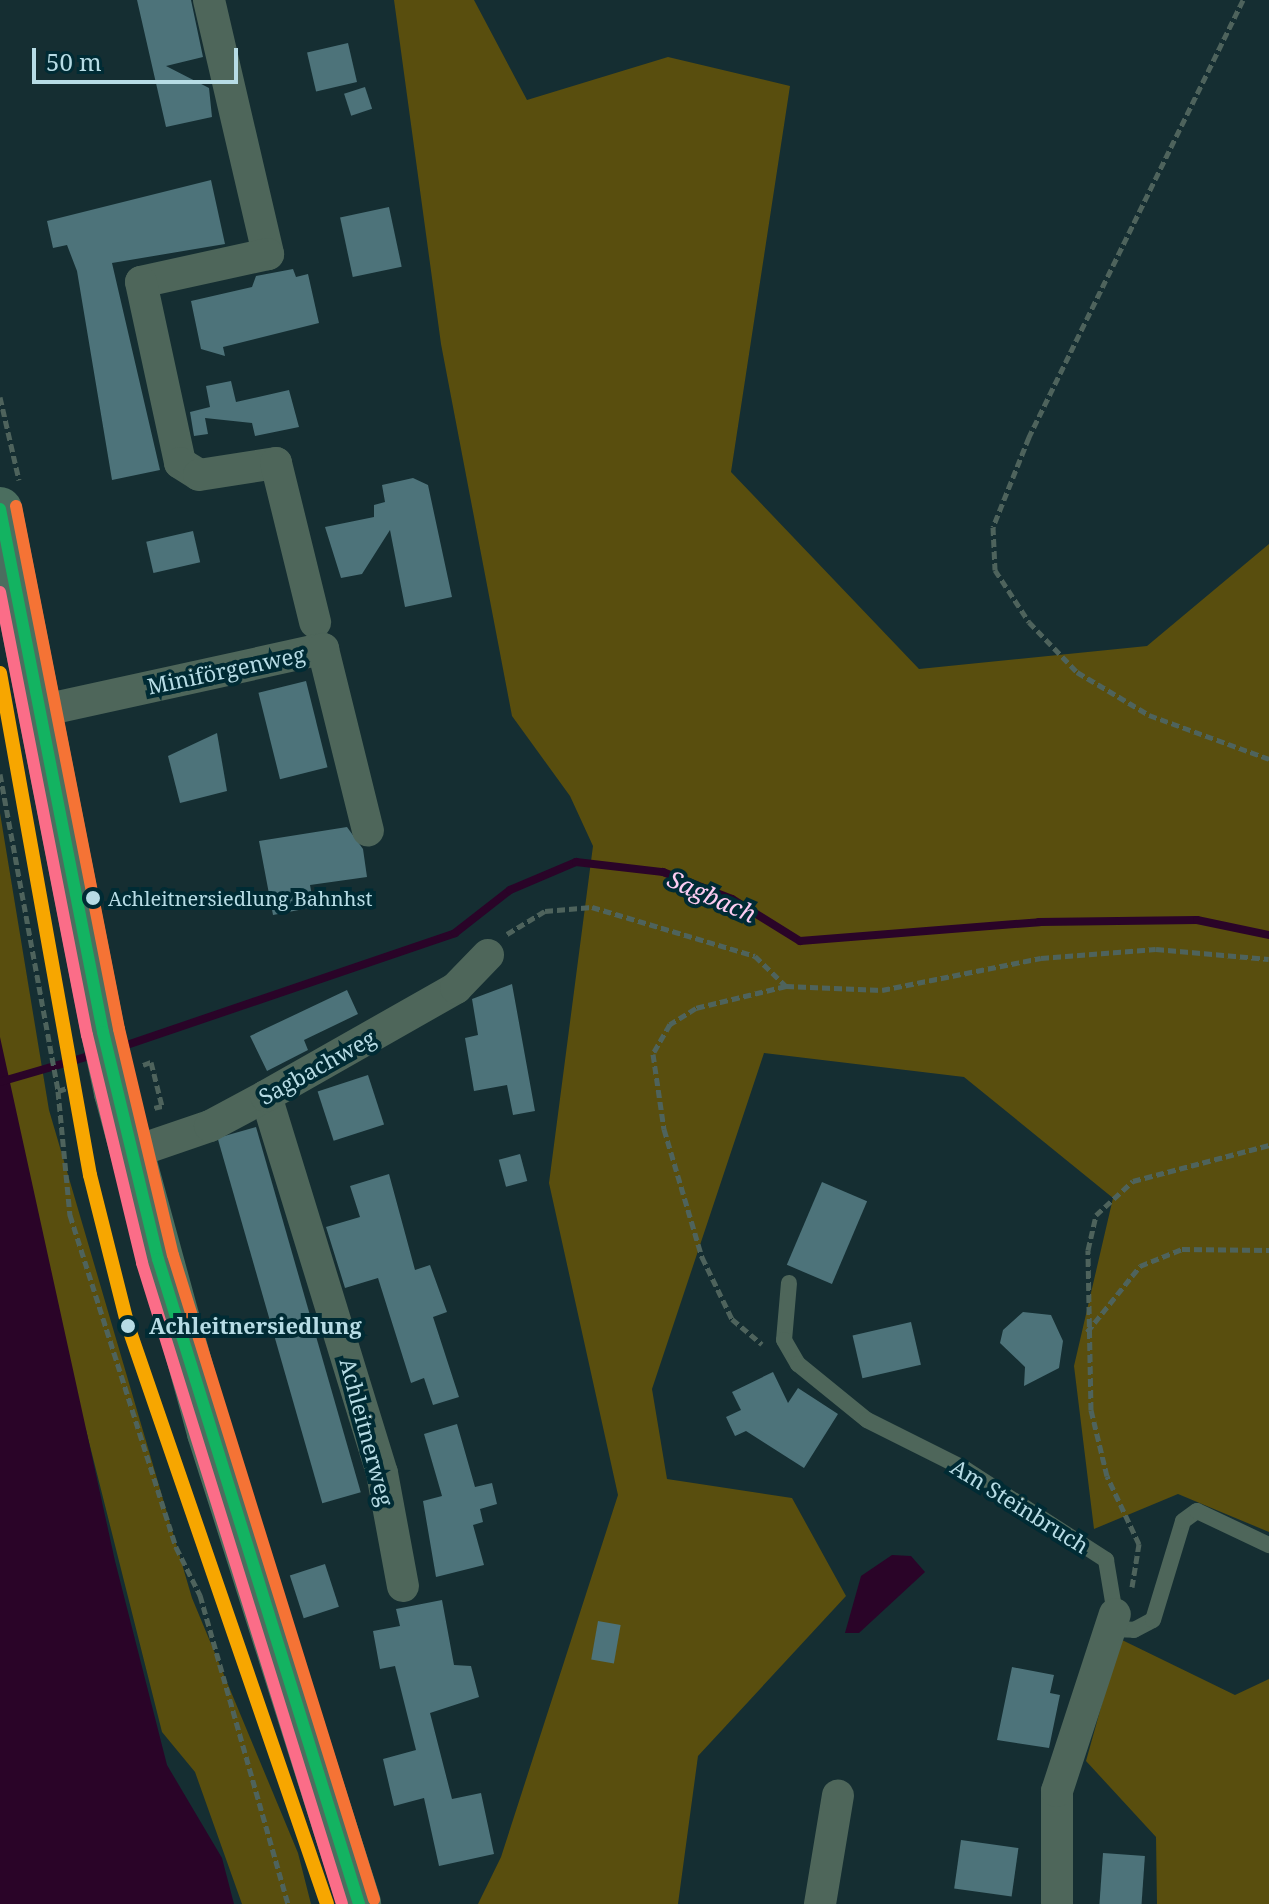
<!DOCTYPE html>
<meta charset="utf-8">
<style>
body{margin:0}
#map{position:relative;width:1269px;height:1904px;overflow:hidden;background:#152e32;font-family:"Noto Serif",serif}
div>[style]{position:absolute}
.green>*{inset:0;background:#594e0e}
.water>*{inset:0;background:#2a0428}
.stream>*{height:8px;margin:-4px;padding:0 4px;transform-origin:4px;border-radius:4px;background:#2a0428}
.building>*{inset:0;background:#4d737a;transform-origin:0 0}
.path>*{height:5px;margin-top:-2.5px;transform-origin:0;background:repeating-linear-gradient(90deg,#4e635c 0 8px,transparent 0 12px)}
.lane>*{height:16px;margin:-8px;padding:0 8px;transform-origin:8px;border-radius:8px;background:#4e665a}
.street>*{height:32px;margin:-16px;padding:0 16px;transform-origin:16px;border-radius:16px;background:#4e665a}
.primary>*{height:44px;margin:-22px;padding:0 22px;transform-origin:22px;border-radius:22px;background:#4b6e5f}
.primary-bridge>*{height:44px;margin:-22px;padding:0 22px;transform-origin:22px;border-radius:22px;background:#4b6e5f}
.bus-1>*{height:12px;margin:-6px;padding:0 6px;transform-origin:6px;border-radius:6px;background:#13b361}
.bus-2>*{height:12px;margin:-6px;padding:0 6px;transform-origin:6px;border-radius:6px;background:#fb6d88}
.bus-3>*{height:12px;margin:-6px;padding:0 6px;transform-origin:6px;border-radius:6px;background:#f57335}
.rail-1>*{height:14px;margin:-7px;padding:0 7px;transform-origin:7px;border-radius:7px;background:#f7a600}
.dots>*{width:22px;height:22px;translate:-50% -50%;box-sizing:border-box;border:4px solid #002b34;border-radius:50%}
span{translate:-50% -50%;white-space:nowrap;text-align:center;line-height:1.15;-webkit-text-stroke:8px #002b34;paint-order:stroke}
.bus-label{font-size:20px;color:#b7dce5}
.left{translate:0 -50%;text-align:left}
.street-label{font-size:22px;color:#b7dce5}
.stop-label{font-size:22px;color:#b7dce5;font-weight:700}
.water-label{font-size:24px;color:#fdccf2;font-style:italic}
.scale{position:absolute;left:32px;top:48px;width:206px;height:36px;box-sizing:border-box;border:4px solid #b7dce5;border-top:0;padding-left:10px;font-size:24px;line-height:28px;white-space:nowrap;color:#b7dce5;-webkit-text-stroke:6px #002b34;paint-order:stroke}
</style>
<div id="map">
<div class="green">
<div style="clip-path:polygon(394px 0,474px 0,527px 100px,668px 57px,790px 86px,731px 472px,919px 669px,1147px 646px,1269px 544px,1269px 1532px,1178px 1494px,1094px 1529px,1074px 1366px,1113px 1198px,964px 1077px,764px 1053px,652px 1389px,667px 1479px,792px 1498px,846px 1596px,698px 1756px,678px 1904px,478px 1904px,501px 1857px,618px 1495px,549px 1183px,593px 846px,570px 796px,512px 716px,441px 344px)"></div>
<div style="clip-path:polygon(0 813px,49px 1110px,192px 1598px,298px 1853px,311px 1904px,242px 1904px,195px 1772px,162px 1732px,86px 1430px,13px 1315px,0 1270px)"></div>
<div style="clip-path:polygon(1120px 1639px,1235px 1695px,1269px 1679px,1269px 1904px,1157px 1904px,1156px 1837px,1086px 1761px)"></div>
</div>
<div class="water">
<div style="clip-path:polygon(0 1037px,115px 1561px,167px 1765px,222px 1858px,234px 1904px,0 1904px)"></div>
<div style="clip-path:polygon(892px 1555px,911px 1556px,925px 1572px,859px 1633px,845px 1633px,861px 1576px)"></div>
</div>
<div class="stream">
<div style="left:118px;top:1048px;width:356px;rotate:-18.8deg"></div>
<div style="left:455px;top:933px;width:70px;rotate:-38deg"></div>
<div style="left:510px;top:890px;width:72px;rotate:-23deg"></div>
<div style="left:576px;top:862px;width:88px;rotate:6.6deg"></div>
<div style="left:663px;top:872px;width:74px;rotate:21.4deg"></div>
<div style="left:732px;top:899px;width:80px;rotate:31.7deg"></div>
<div style="left:800px;top:941px;width:240px;rotate:-4.5deg"></div>
<div style="left:1039px;top:922px;width:158px;rotate:-0.7deg"></div>
<div style="left:1197px;top:920px;width:74px;rotate:11.8deg"></div>
<div style="left:0;top:1082px;width:97px;rotate:-16.2deg"></div>
</div>
<div class="building">
<div style="clip-path:polygon(137px 0,191px 0,203px 57px,166px 66px,209px 88px,212px 117px,166px 127px)"></div>
<div style="left:348px;top:43px;width:40px;height:42px;rotate:77deg"></div>
<div style="left:365px;top:87px;width:23px;height:22px;rotate:72deg"></div>
<div style="clip-path:polygon(211px 180px,225px 244px,112px 263px,160px 470px,112px 480px,77px 271px,67px 245px,53px 248px,47px 221px)"></div>
<div style="left:389px;top:207px;width:61px;height:50px;rotate:78deg"></div>
<div style="clip-path:polygon(293px 269px,296px 277px,308px 274px,319px 323px,223px 347px,225px 356px,201px 349px,191px 301px,252px 287px,256px 276px)"></div>
<div style="clip-path:polygon(231px 381px,236px 402px,289px 390px,299px 427px,255px 436px,252px 423px,205px 418px,208px 434px,194px 436px,190px 412px,210px 407px,206px 386px)"></div>
<div style="clip-path:polygon(413px 478px,428px 485px,452px 597px,405px 607px,390px 530px,362px 574px,341px 578px,325px 527px,374px 517px,374px 505px,385px 502px,382px 485px)"></div>
<div style="left:193px;top:531px;width:32px;height:48px;rotate:77deg"></div>
<div style="left:306px;top:681px;width:89px;height:49px;rotate:76deg"></div>
<div style="clip-path:polygon(217px 733px,227px 791px,180px 803px,168px 756px)"></div>
<div style="clip-path:polygon(347px 827px,363px 849px,367px 877px,310px 885px,314px 907px,273px 915px,259px 841px)"></div>
<div style="clip-path:polygon(512px 984px,535px 1111px,513px 1115px,507px 1085px,474px 1091px,465px 1038px,478px 1035px,472px 999px)"></div>
<div style="clip-path:polygon(347px 990px,358px 1014px,304px 1040px,308px 1050px,267px 1071px,250px 1036px)"></div>
<div style="left:368px;top:1075px;width:52px;height:53px;rotate:72deg"></div>
<div style="left:256px;top:1127px;width:380px;height:40px;rotate:74deg"></div>
<div style="left:520px;top:1154px;width:28px;height:22px;rotate:75deg"></div>
<div style="clip-path:polygon(389px 1174px,415px 1270px,430px 1265px,447px 1312px,433px 1317px,459px 1397px,433px 1405px,424px 1378px,411px 1383px,378px 1278px,345px 1288px,326px 1227px,360px 1217px,350px 1186px)"></div>
<div style="left:822px;top:1182px;width:49px;height:90px;rotate:23deg"></div>
<div style="clip-path:polygon(1023px 1312px,1051px 1315px,1063px 1341px,1059px 1368px,1024px 1386px,1025px 1367px,1000px 1343px,1003px 1330px)"></div>
<div style="left:911px;top:1322px;width:44px;height:60px;rotate:77deg"></div>
<div style="clip-path:polygon(773px 1372px,788px 1403px,798px 1388px,838px 1414px,804px 1468px,746px 1431px,735px 1436px,726px 1417px,741px 1410px,732px 1392px)"></div>
<div style="clip-path:polygon(457px 1424px,475px 1487px,492px 1483px,497px 1504px,480px 1509px,483px 1522px,473px 1525px,484px 1565px,436px 1577px,423px 1501px,442px 1496px,424px 1434px)"></div>
<div style="left:325px;top:1564px;width:45px;height:37px;rotate:72deg"></div>
<div style="clip-path:polygon(442px 1600px,454px 1665px,471px 1666px,479px 1697px,430px 1713px,452px 1799px,481px 1793px,494px 1854px,439px 1866px,424px 1798px,394px 1806px,383px 1759px,416px 1750px,395px 1666px,380px 1669px,373px 1631px,400px 1626px,396px 1609px)"></div>
<div style="left:598px;top:1621px;width:23px;height:39px;rotate:10deg"></div>
<div style="clip-path:polygon(1012px 1667px,1054px 1675px,1050px 1693px,1060px 1695px,1049px 1748px,997px 1740px)"></div>
<div style="left:961px;top:1840px;width:58px;height:49px;rotate:8deg"></div>
<div style="left:1103px;top:1853px;width:42px;height:51px;rotate:4deg"></div>
</div>
<div class="path">
<div style="left:1243px;top:0;width:487px;rotate:116.1deg"></div>
<div style="left:1029px;top:437px;width:97px;rotate:111.8deg"></div>
<div style="left:993px;top:527px;width:43px;rotate:87.3deg"></div>
<div style="left:995px;top:570px;width:62px;rotate:56.8deg"></div>
<div style="left:1029px;top:622px;width:69px;rotate:46.2deg"></div>
<div style="left:1077px;top:672px;width:84px;rotate:30.8deg"></div>
<div style="left:1149px;top:715px;width:128px;rotate:20.1deg"></div>
<div style="left:0;top:397px;width:85px;rotate:77.1deg"></div>
<div style="left:0;top:774px;width:322px;rotate:79.6deg"></div>
<div style="left:58px;top:1091px;width:125px;rotate:84.5deg"></div>
<div style="left:70px;top:1215px;width:349px;rotate:72.3deg"></div>
<div style="left:176px;top:1547px;width:54px;rotate:63.4deg"></div>
<div style="left:200px;top:1595px;width:321px;rotate:74.1deg"></div>
<div style="left:507px;top:934px;width:44px;rotate:-31.2deg"></div>
<div style="left:545px;top:911px;width:47px;rotate:-4.9deg"></div>
<div style="left:592px;top:907px;width:170px;rotate:16.7deg"></div>
<div style="left:755px;top:956px;width:43px;rotate:44.1deg"></div>
<div style="left:786px;top:986px;width:93px;rotate:166.3deg"></div>
<div style="left:696px;top:1008px;width:31px;rotate:148deg"></div>
<div style="left:670px;top:1024px;width:34px;rotate:120deg"></div>
<div style="left:653px;top:1054px;width:76px;rotate:81.7deg"></div>
<div style="left:664px;top:1129px;width:134px;rotate:73.5deg"></div>
<div style="left:702px;top:1257px;width:69px;rotate:64.2deg"></div>
<div style="left:732px;top:1319px;width:39px;rotate:40deg"></div>
<div style="left:786px;top:986px;width:96px;rotate:2.4deg"></div>
<div style="left:882px;top:990px;width:162px;rotate:-11.4deg"></div>
<div style="left:1041px;top:958px;width:115px;rotate:-4.5deg"></div>
<div style="left:1156px;top:949px;width:113px;rotate:5.1deg"></div>
<div style="left:143px;top:1065px;width:9px;rotate:-21deg"></div>
<div style="left:151px;top:1062px;width:45px;rotate:76deg"></div>
<div style="left:162px;top:1106px;width:8px;rotate:166deg"></div>
<div style="left:58px;top:1091px;width:23px;rotate:-18deg"></div>
<div style="left:1087px;top:1332px;width:85px;rotate:-51.2deg"></div>
<div style="left:1140px;top:1266px;width:45px;rotate:-22deg"></div>
<div style="left:1182px;top:1249px;width:87px;rotate:0.7deg"></div>
<div style="left:1132px;top:1587px;width:44px;rotate:-80.8deg"></div>
<div style="left:1139px;top:1544px;width:75px;rotate:-115.2deg"></div>
<div style="left:1107px;top:1476px;width:68px;rotate:-103.6deg"></div>
<div style="left:1091px;top:1410px;width:160px;rotate:-91.1deg"></div>
<div style="left:1088px;top:1250px;width:36px;rotate:-77deg"></div>
<div style="left:1096px;top:1215px;width:50px;rotate:-42.6deg"></div>
<div style="left:1133px;top:1181px;width:141px;rotate:-14.8deg"></div>
</div>
<div class="lane">
<div style="left:789px;top:1283px;width:57px;rotate:95deg"></div>
<div style="left:784px;top:1340px;width:28px;rotate:60deg"></div>
<div style="left:798px;top:1364px;width:89px;rotate:39.1deg"></div>
<div style="left:867px;top:1420px;width:110px;rotate:26.6deg"></div>
<div style="left:965px;top:1469px;width:168px;rotate:32.8deg"></div>
<div style="left:1106px;top:1560px;width:55px;rotate:80.5deg"></div>
<div style="left:1110px;top:1629px;width:24px;rotate:2deg"></div>
<div style="left:1134px;top:1630px;width:21px;rotate:-28deg"></div>
<div style="left:1153px;top:1620px;width:103px;rotate:-73.1deg"></div>
<div style="left:1183px;top:1521px;width:17px;rotate:-36deg"></div>
<div style="left:1197px;top:1511px;width:80px;rotate:25.3deg"></div>
</div>
<div class="street">
<div style="left:209px;top:0;width:261px;rotate:76.9deg"></div>
<div style="left:268px;top:254px;width:130px;rotate:167.6deg"></div>
<div style="left:141px;top:282px;width:185px;rotate:77.8deg"></div>
<div style="left:180px;top:463px;width:22px;rotate:32deg"></div>
<div style="left:199px;top:475px;width:78px;rotate:-8.9deg"></div>
<div style="left:276px;top:463px;width:164px;rotate:76.2deg"></div>
<div style="left:40px;top:711px;width:290px;rotate:-12.4deg"></div>
<div style="left:323px;top:649px;width:187px;rotate:76.1deg"></div>
<div style="left:266px;top:1096px;width:394px;rotate:72.9deg"></div>
<div style="left:382px;top:1473px;width:115px;rotate:79.5deg"></div>
<div style="left:131px;top:1153px;width:83px;rotate:-18.9deg"></div>
<div style="left:210px;top:1126px;width:64px;rotate:-28.2deg"></div>
<div style="left:266px;top:1096px;width:219px;rotate:-29.6deg"></div>
<div style="left:456px;top:988px;width:46px;rotate:-45.9deg"></div>
<div style="left:820px;top:1904px;width:110px;rotate:-80.6deg"></div>
<div style="left:1057px;top:1904px;width:113px;rotate:-90deg"></div>
<div style="left:1057px;top:1791px;width:186px;rotate:-71.9deg"></div>
</div>
<div class="primary">
<div style="left:0;top:509px;width:533px;rotate:78.86deg"></div>
<div style="left:116px;top:1093px;width:352px;rotate:74.7deg"></div>
<div style="left:209px;top:1433px;width:494px;rotate:72.3deg"></div>
</div>
<div class="primary-bridge">
<div style="left:103px;top:1032px;width:62px;rotate:78deg"></div>
</div>
<div class="bus-1">
<div style="left:0;top:509px;width:533px;rotate:78.86deg"></div>
<div style="left:103px;top:1032px;width:234px;rotate:76.4deg"></div>
<div style="left:158px;top:1259px;width:676px;rotate:72.69deg"></div>
</div>
<div class="bus-2">
<div style="left:0;top:592px;width:451px;rotate:78.9deg"></div>
<div style="left:87px;top:1035px;width:235px;rotate:76.4deg"></div>
<div style="left:142px;top:1263px;width:671px;rotate:72.67deg"></div>
</div>
<div class="bus-3">
<div style="left:16px;top:506px;width:533px;rotate:78.86deg"></div>
<div style="left:119px;top:1029px;width:232px;rotate:76.6deg"></div>
<div style="left:173px;top:1255px;width:675px;rotate:72.67deg"></div>
</div>
<div class="rail-1">
<div style="left:0;top:673px;width:510px;rotate:79.84deg"></div>
<div style="left:90px;top:1175px;width:156px;rotate:75.9deg"></div>
<div style="left:128px;top:1326px;width:611px;rotate:71deg"></div>
</div>
<div class="dots">
<div style="left:93px;top:898px;background:#b7dce5"></div>
<div style="left:128px;top:1326px;background:#b7dce5"></div>
</div>
<div class="bus-label">
<span class="left" style="left:108px;top:898px">Achleitnersiedlung Bahnhst</span>
</div>
<div class="street-label">
<span style="left:226px;top:670px;rotate:-12deg">Miniförgenweg</span>
<span style="left:317px;top:1067px;rotate:-29deg">Sagbachweg</span>
<span style="left:367px;top:1432px;rotate:75deg">Achleitnerweg</span>
<span style="left:1020px;top:1506px;rotate:32deg">Am Steinbruch</span>
</div>
<div class="stop-label">
<span class="left" style="left:149px;top:1326px">Achleitnersiedlung</span>
</div>
<div class="water-label">
<span style="left:712px;top:896px;rotate:24deg">Sagbach</span>
</div>
<div class="scale">50 m</div>
</div>
